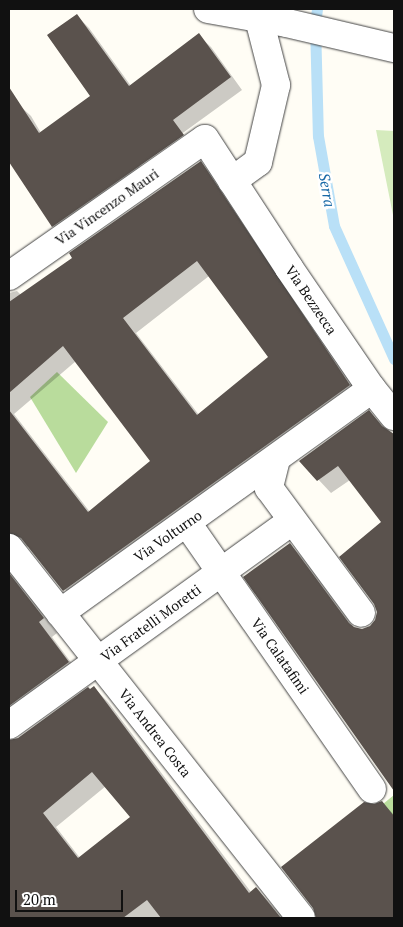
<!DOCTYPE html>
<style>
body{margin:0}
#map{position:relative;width:403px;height:927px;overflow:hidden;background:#fffdf5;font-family:"PT Serif",serif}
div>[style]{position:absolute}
.green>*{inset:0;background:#d5ebbd}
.forest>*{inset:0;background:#b9dc9c}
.shadow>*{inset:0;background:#0003}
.stream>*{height:11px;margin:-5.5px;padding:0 5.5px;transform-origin:5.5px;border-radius:5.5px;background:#b9e0f7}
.building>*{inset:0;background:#5a524d}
.roads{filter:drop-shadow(0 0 1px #444) drop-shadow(0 0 1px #444)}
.minor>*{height:28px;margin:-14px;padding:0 14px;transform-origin:14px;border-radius:14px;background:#fff}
span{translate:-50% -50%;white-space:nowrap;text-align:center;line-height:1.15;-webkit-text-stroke:5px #fff;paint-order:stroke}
.street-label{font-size:14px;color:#111}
.water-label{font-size:15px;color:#1768a6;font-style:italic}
.frame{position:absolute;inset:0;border:10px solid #111;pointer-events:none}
.scale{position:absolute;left:15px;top:890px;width:108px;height:22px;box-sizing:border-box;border:2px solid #111;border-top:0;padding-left:6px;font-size:15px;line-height:18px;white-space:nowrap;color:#111;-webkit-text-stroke:4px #fff;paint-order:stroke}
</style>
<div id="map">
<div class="green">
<div style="clip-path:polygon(376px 130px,394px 131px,394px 222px,394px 220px)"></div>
</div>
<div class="forest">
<div style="clip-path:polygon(57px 372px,108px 422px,76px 473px,30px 397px)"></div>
<div style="clip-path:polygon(394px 795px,394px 817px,383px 804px)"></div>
</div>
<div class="shadow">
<div style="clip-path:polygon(77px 16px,89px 28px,131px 86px,198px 35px,211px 47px,242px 90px,140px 164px,142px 166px,186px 135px,195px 147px,65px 238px,53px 226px,9px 159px,9px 110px,18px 104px,31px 116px,41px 133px,68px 113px,143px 169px,48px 36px)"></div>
<div style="clip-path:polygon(evenodd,201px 163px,215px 177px,364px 400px,78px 605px,30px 547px,22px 546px,9px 556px,9px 293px,17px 291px,21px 295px,74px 259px,201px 163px,209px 276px,270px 358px,199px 415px,136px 333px,209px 276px,201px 163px,76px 361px,152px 462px,90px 512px,14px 414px,76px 361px)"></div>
<div style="clip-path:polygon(369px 412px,394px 435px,394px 614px,388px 618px,383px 523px,350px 480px,331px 493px,301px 461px)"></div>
<div style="clip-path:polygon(290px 544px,303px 558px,355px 629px,365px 629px,394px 662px,394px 785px,383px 774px)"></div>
<div style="clip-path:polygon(9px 569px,57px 633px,52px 637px,82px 677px,9px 709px)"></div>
<div style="clip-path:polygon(evenodd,94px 688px,108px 702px,251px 892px,256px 888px,284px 918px,9px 918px,9px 755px,94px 688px,106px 786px,131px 817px,80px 858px,56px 827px,106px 786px)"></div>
<div style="clip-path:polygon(382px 802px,394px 815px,394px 918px,317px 918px,318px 915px,283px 868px)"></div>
</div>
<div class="stream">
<div style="left:317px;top:9px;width:15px;rotate:98deg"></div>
<div style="left:315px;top:24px;width:112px;rotate:88.5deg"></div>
<div style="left:318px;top:136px;width:91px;rotate:79.9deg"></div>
<div style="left:334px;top:226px;width:146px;rotate:65.7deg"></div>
</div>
<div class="building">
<div style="clip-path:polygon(77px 14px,129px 86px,199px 33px,231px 77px,173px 120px,184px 135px,52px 227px,9px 162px,9px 87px,39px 133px,90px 96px,47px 35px)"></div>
<div style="clip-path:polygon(evenodd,201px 161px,350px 385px,63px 591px,21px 538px,9px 533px,9px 410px,88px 512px,150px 461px,63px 346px,9px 393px,9px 302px,72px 258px,69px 253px,201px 161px,197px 261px,268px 357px,197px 415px,123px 318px,197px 261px)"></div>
<div style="clip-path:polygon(369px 410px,382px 426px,394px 434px,394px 791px,243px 577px,290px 543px,349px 623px,354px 627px,362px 629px,370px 626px,375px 620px,377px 612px,374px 604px,339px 557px,381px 522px,338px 466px,317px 481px,299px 461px)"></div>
<div style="clip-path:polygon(9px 573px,44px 618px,39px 622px,69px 662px,9px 706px)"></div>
<div style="clip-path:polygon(evenodd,94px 686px,249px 893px,256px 887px,281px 918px,161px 918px,147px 900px,123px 918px,9px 918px,9px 740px,18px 738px,88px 687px,90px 689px,94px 686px,92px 772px,130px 817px,78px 858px,43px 813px,92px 772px)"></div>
<div style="clip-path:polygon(382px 801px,394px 816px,394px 918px,316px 918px,313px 908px,281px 867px,364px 802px,374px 804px)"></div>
</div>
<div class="roads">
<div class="minor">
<div style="left:208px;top:9px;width:80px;rotate:10deg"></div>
<div style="left:287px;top:23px;width:110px;rotate:13.2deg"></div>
<div style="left:232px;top:181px;width:32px;rotate:-36deg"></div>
<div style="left:258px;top:162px;width:79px;rotate:-76.8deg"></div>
<div style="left:276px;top:85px;width:68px;rotate:-104.4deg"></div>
<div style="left:9px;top:276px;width:239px;rotate:-35deg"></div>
<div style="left:205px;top:139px;width:154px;rotate:56.9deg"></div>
<div style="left:289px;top:268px;width:147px;rotate:55.6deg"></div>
<div style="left:372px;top:389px;width:35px;rotate:51deg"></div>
<div style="left:276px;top:459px;width:30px;rotate:104deg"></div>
<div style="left:269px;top:488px;width:155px;rotate:53.6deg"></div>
<div style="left:187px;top:523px;width:324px;rotate:55.2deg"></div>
<div style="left:9px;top:548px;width:471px;rotate:51.7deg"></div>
<div style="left:60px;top:613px;width:384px;rotate:-35.7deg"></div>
<div style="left:9px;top:725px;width:349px;rotate:-35.8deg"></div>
</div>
</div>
<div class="street-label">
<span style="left:107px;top:207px;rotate:-35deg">Via Vincenzo Mauri</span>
<span style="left:311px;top:300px;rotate:56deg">Via Bezzecca</span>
<span style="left:168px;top:536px;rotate:-35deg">Via Volturno</span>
<span style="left:151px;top:623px;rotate:-36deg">Via Fratelli Moretti</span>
<span style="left:280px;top:656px;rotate:55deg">Via Calatafimi</span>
<span style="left:155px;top:733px;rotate:52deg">Via Andrea Costa</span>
</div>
<div class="water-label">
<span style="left:327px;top:190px;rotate:80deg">Serra</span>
</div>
<div class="frame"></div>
<div class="scale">20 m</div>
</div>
